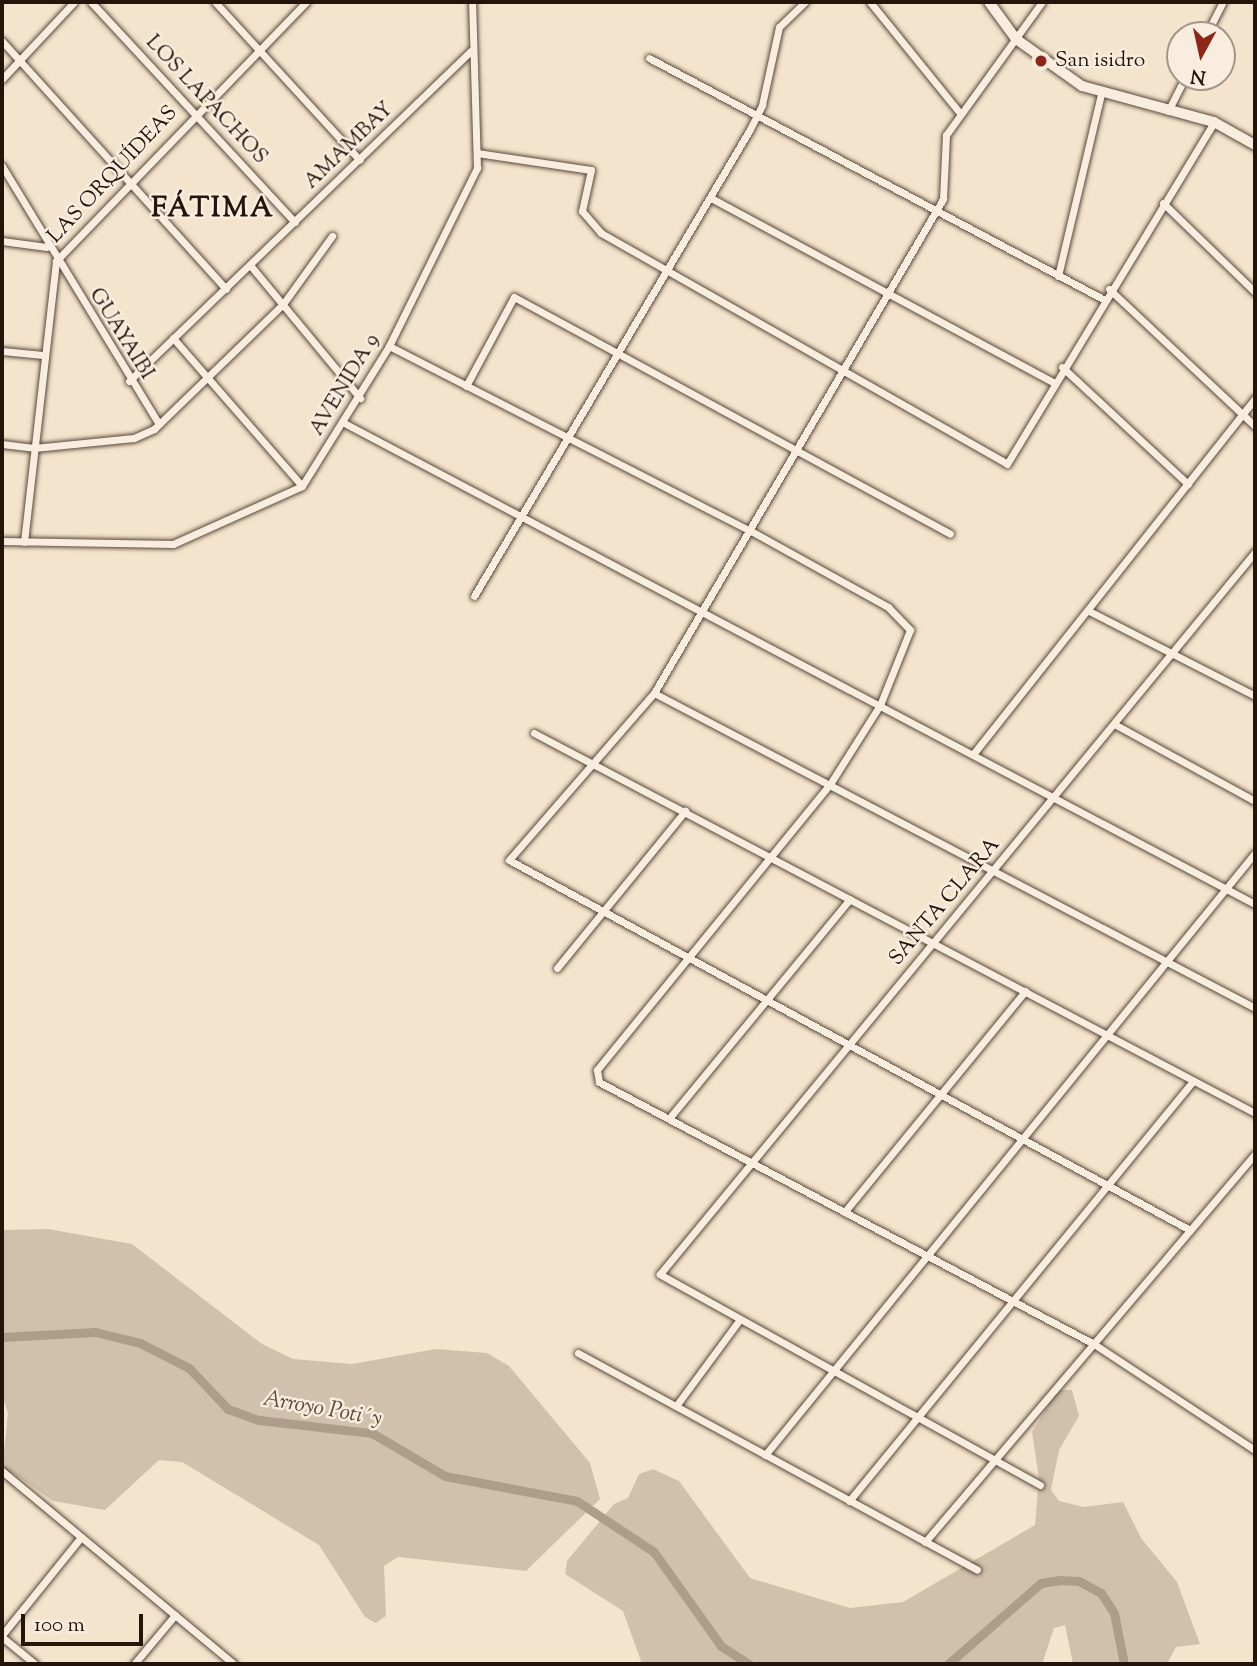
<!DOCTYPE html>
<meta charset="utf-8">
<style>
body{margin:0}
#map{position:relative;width:1257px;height:1666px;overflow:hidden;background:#f4e4cd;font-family:"Sorts Mill Goudy",serif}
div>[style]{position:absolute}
.green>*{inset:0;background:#d1c1ac}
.canal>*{height:9px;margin:-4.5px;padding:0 4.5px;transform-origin:4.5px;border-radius:4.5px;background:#ae9d8a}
.roads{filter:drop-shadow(0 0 2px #59483a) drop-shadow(0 0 2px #59483a)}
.minor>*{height:7px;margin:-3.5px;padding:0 3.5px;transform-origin:3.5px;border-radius:3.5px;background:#f8edde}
.secondary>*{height:10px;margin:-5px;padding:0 5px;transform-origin:5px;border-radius:5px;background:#f8edde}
.dots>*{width:19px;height:19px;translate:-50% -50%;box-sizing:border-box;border:4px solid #f8edde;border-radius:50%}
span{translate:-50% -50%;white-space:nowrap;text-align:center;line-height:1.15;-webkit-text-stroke:5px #f8edde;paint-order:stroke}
.poi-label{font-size:21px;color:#251409}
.left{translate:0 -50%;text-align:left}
.street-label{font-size:21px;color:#251409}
.water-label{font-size:23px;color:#5c4b3d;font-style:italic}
.district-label{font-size:28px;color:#251409;font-weight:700;letter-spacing:2px}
.frame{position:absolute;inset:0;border:4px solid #251409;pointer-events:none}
.north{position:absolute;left:1166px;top:21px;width:70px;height:70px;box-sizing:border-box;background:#f8edde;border:2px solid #a49689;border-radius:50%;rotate:188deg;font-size:19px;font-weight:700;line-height:28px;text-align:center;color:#251409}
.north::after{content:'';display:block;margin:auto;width:24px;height:32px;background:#8f2418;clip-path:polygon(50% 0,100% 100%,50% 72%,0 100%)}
.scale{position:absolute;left:21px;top:1614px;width:122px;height:32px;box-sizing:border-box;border:4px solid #251409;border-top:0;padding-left:9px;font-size:21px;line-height:24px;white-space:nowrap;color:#251409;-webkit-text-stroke:5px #f8edde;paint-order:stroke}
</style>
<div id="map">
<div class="green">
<div style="clip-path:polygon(48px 1229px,132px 1244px,262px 1344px,293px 1359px,352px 1364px,436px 1349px,487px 1353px,509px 1366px,590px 1463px,600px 1499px,526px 1571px,398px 1557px,384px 1566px,386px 1616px,376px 1623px,365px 1617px,319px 1545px,182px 1462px,159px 1460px,105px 1510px,53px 1501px,13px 1473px,2px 1472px,8px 1413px,2px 1394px,2px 1230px)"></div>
<div style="clip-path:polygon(1058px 1390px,1072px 1390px,1079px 1416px,1059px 1450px,1051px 1490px,1059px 1501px,1084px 1507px,1123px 1502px,1141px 1538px,1177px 1582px,1200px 1644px,1176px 1647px,1167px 1664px,1073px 1664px,1065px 1625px,1054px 1628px,1042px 1664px,642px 1664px,623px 1611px,565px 1574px,567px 1561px,614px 1504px,628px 1498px,639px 1474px,653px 1469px,679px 1481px,750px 1578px,850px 1608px,903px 1602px,1035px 1525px,1039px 1478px,1032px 1432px)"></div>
</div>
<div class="canal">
<div style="left:2px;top:1337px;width:93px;rotate:-3.1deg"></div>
<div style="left:95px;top:1332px;width:46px;rotate:13.7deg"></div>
<div style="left:140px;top:1343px;width:55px;rotate:27deg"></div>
<div style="left:189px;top:1368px;width:57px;rotate:46.4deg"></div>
<div style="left:228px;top:1409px;width:33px;rotate:20deg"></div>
<div style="left:259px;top:1420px;width:114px;rotate:6.6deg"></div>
<div style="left:372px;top:1433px;width:85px;rotate:30.5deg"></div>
<div style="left:445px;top:1476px;width:134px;rotate:10.7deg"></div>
<div style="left:577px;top:1501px;width:92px;rotate:33.5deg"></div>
<div style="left:654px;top:1552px;width:115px;rotate:54.5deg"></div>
<div style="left:721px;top:1646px;width:33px;rotate:33deg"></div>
<div style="left:948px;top:1664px;width:123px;rotate:-41.1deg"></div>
<div style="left:1041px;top:1583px;width:18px;rotate:-9deg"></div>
<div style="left:1059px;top:1580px;width:20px;rotate:3deg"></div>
<div style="left:1079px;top:1581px;width:25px;rotate:29deg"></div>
<div style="left:1101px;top:1593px;width:24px;rotate:57deg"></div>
<div style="left:1114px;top:1613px;width:52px;rotate:78.9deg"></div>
</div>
<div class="roads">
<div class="minor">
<div style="left:91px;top:2px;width:300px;rotate:47.2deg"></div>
<div style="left:215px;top:2px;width:214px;rotate:47.5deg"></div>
<div style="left:870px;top:2px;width:143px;rotate:51deg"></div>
<div style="left:1042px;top:2px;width:164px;rotate:125.8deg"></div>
<div style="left:946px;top:135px;width:64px;rotate:92.7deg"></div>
<div style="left:943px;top:199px;width:572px;rotate:120.33deg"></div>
<div style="left:654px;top:693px;width:221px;rotate:131deg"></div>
<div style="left:509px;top:860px;width:775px;rotate:28.52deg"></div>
<div style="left:1206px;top:35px;width:37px;rotate:-63deg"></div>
<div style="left:2px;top:41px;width:334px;rotate:47.9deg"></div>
<div style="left:649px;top:58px;width:514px;rotate:27.96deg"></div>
<div style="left:2px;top:79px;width:105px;rotate:-46.9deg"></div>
<div style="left:1168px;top:111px;width:38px;rotate:-63deg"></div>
<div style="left:477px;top:153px;width:115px;rotate:8.5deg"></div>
<div style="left:591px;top:170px;width:42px;rotate:102.4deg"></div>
<div style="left:582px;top:211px;width:29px;rotate:49deg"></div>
<div style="left:601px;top:233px;width:467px;rotate:29.6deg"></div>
<div style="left:1007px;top:464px;width:400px;rotate:-58.8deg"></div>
<div style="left:2px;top:166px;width:302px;rotate:58.7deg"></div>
<div style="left:711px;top:198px;width:388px;rotate:28.3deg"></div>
<div style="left:1163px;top:203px;width:128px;rotate:44.1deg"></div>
<div style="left:2px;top:241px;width:45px;rotate:7.6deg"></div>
<div style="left:250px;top:265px;width:173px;rotate:50.4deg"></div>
<div style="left:1058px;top:276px;width:187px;rotate:-76.7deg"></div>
<div style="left:1109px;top:289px;width:200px;rotate:43.2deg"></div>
<div style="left:173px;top:338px;width:196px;rotate:48.9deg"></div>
<div style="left:389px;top:346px;width:407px;rotate:27.1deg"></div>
<div style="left:751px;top:531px;width:157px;rotate:29deg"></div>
<div style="left:888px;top:607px;width:32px;rotate:46deg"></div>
<div style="left:910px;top:630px;width:81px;rotate:111.8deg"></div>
<div style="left:880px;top:705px;width:93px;rotate:122.3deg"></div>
<div style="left:830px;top:784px;width:369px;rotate:129.2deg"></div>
<div style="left:597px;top:1070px;width:12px;rotate:81deg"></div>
<div style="left:599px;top:1082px;width:560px;rotate:27.89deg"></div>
<div style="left:1094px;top:1344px;width:193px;rotate:33.4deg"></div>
<div style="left:2px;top:351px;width:41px;rotate:5.6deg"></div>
<div style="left:1062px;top:367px;width:172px;rotate:42.9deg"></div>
<div style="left:129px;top:381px;width:475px;rotate:-44deg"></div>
<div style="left:466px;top:386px;width:101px;rotate:-61.7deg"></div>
<div style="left:514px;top:297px;width:496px;rotate:28.5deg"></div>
<div style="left:346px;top:424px;width:1028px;rotate:27.84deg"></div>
<div style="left:2px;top:444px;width:32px;rotate:7deg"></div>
<div style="left:34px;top:448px;width:100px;rotate:-5.7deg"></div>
<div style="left:134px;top:438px;width:22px;rotate:-24deg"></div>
<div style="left:154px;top:429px;width:180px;rotate:-44.1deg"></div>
<div style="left:283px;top:304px;width:84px;rotate:-54.2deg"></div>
<div style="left:2px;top:541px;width:171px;rotate:1deg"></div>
<div style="left:173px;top:544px;width:141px;rotate:-24.2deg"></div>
<div style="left:302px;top:486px;width:165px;rotate:-58.1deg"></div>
<div style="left:389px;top:346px;width:199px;rotate:-63.7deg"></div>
<div style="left:477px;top:168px;width:166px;rotate:-91.7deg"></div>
<div style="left:24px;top:542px;width:283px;rotate:-83.5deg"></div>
<div style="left:56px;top:261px;width:360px;rotate:-46deg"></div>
<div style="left:474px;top:596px;width:540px;rotate:-59.4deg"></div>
<div style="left:749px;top:131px;width:29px;rotate:-63deg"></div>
<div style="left:762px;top:105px;width:80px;rotate:-77.7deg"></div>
<div style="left:779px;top:27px;width:36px;rotate:-44deg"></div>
<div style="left:1089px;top:611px;width:186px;rotate:27.1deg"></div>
<div style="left:654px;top:693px;width:679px;rotate:27.66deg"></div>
<div style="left:1116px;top:725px;width:158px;rotate:28.7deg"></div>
<div style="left:534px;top:733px;width:815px;rotate:27.79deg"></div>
<div style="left:974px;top:753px;width:453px;rotate:-51.6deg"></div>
<div style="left:557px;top:968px;width:203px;rotate:-50.8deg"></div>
<div style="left:671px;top:1116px;width:281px;rotate:-50.5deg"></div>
<div style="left:846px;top:1210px;width:283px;rotate:-50.7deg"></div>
<div style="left:578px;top:1353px;width:454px;rotate:28.5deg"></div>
<div style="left:676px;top:1406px;width:104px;rotate:-53.6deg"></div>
<div style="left:765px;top:1455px;width:776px;rotate:-50.86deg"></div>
<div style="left:2px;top:1471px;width:302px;rotate:39.8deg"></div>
<div style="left:1040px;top:1485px;width:435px;rotate:-151deg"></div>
<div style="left:660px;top:1274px;width:936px;rotate:-50.51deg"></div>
<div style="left:849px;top:1501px;width:543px;rotate:-50.68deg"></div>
<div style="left:925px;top:1542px;width:509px;rotate:-49.62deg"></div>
<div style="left:2px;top:1635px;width:126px;rotate:-51.1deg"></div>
<div style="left:2px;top:1637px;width:43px;rotate:39.3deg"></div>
<div style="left:134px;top:1664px;width:64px;rotate:-50.1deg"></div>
</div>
<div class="secondary">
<div style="left:989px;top:2px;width:46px;rotate:53.9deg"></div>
<div style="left:1016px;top:39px;width:81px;rotate:35.5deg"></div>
<div style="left:1082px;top:86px;width:137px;rotate:15.3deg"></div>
<div style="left:1214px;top:122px;width:47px;rotate:29.3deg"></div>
</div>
</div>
<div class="dots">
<div style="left:1041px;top:61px;background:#8f2418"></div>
</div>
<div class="poi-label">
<span class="left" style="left:1055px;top:61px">San isidro</span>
</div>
<div class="street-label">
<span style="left:206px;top:100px;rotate:47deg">LOS LAPACHOS</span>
<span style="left:349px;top:146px;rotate:-44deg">AMAMBAY</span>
<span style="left:113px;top:175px;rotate:-47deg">LAS ORQUÍDEAS</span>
<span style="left:121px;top:334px;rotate:58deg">GUAYAIBI</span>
<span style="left:345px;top:385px;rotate:-59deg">AVENIDA 9</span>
<span style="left:945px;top:902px;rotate:-50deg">SANTA CLARA</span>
</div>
<div class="water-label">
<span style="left:322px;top:1410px;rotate:10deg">Arroyo Poti´y</span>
</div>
<div class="district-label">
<span style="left:213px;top:209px">FÁTIMA</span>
</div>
<div class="frame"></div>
<div class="north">N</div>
<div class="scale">100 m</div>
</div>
